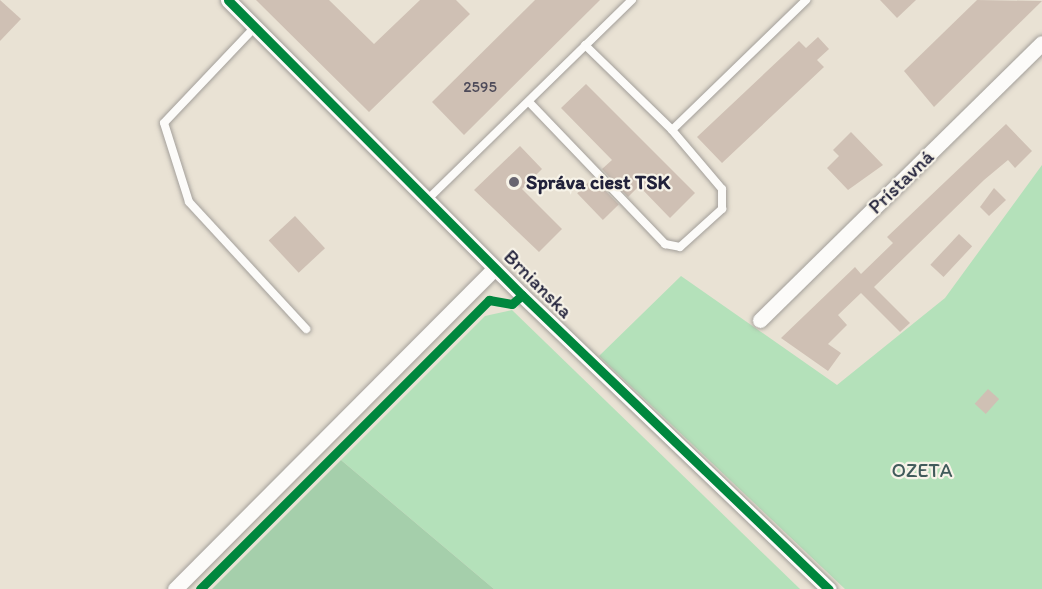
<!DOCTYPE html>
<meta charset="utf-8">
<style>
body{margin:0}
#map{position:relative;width:1042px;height:589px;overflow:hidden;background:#e9e2d4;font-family:Itim,sans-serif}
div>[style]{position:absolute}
.green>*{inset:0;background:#b4e1ba}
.forest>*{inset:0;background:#a5cfab}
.building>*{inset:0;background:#cfc0b4;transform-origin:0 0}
.roads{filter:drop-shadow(0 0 2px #a39f9a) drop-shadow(0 0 2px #a39f9a)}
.lane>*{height:8px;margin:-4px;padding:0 4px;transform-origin:4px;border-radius:4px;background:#fcfbf9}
.street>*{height:15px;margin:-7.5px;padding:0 7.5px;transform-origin:7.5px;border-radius:7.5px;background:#fcfbf9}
.cycleway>*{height:9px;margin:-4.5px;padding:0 4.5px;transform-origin:4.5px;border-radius:4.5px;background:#00873e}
.dots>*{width:16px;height:16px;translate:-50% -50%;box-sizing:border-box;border:3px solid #f7f3e8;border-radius:50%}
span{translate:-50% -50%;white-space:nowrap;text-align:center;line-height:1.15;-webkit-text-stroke:4.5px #f7f3e8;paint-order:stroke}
.number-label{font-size:16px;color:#4d4a59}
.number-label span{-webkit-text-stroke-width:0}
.poi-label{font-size:20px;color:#22223b;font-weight:700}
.left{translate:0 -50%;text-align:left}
.street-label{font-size:20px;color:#22223b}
.park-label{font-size:20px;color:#415b5b}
</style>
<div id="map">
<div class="green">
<div style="clip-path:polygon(1042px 165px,1042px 589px,845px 589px,599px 356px,681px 276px,837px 385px,945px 298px)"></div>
<div style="clip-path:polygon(512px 310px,800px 589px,494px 589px,341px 460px,485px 316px)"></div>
</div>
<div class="forest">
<div style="clip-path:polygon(341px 460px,494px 589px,212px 589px)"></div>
</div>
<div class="building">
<div style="clip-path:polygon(0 0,21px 19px,0 41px)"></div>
<div style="clip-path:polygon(256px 0,329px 0,374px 44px,420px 0,456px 0,470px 14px,369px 112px)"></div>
<div style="clip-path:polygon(535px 0,600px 0,464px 135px,432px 102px)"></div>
<div style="clip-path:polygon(880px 0,916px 0,897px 18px)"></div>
<div style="clip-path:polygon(977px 0,1042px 1px,934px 107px,904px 71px)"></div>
<div style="clip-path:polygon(818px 37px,829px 49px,817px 60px,824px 67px,722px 163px,697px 137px,799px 41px,806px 48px)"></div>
<div style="clip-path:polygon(586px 84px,695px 193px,670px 218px,639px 186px,628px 197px,602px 169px,612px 160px,561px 108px)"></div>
<div style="clip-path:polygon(1006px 124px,1032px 151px,1015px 168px,1008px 160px,984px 180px,874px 287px,910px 323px,900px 332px,861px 293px,838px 315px,847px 325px,828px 344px,841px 353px,828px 371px,781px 338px,855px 267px,861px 274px,893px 243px,887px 237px)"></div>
<div style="clip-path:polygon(851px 132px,883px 165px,848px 190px,827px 168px,839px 156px,833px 150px)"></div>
<div style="clip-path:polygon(520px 146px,542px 169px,522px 189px,562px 229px,539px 252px,474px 190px)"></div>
<div style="left:593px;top:178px;width:37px;height:22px;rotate:46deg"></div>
<div style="clip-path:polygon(994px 188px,1006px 200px,989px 216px,980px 207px)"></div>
<div style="left:295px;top:216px;width:44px;height:36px;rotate:47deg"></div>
<div style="left:959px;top:234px;width:18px;height:42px;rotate:43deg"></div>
<div style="left:988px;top:389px;width:15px;height:20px;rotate:42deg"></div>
</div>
<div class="roads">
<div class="lane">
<div style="left:255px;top:27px;width:132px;rotate:133.5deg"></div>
<div style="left:164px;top:123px;width:83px;rotate:72.4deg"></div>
<div style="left:189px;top:202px;width:173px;rotate:47.3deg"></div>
<div style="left:585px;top:45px;width:122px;rotate:44.3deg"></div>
<div style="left:672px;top:130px;width:187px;rotate:-44.1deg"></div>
<div style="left:529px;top:102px;width:197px;rotate:46.2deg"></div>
<div style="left:665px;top:244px;width:15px;rotate:11deg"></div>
<div style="left:680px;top:247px;width:57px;rotate:-42.1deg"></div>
<div style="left:722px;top:209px;width:20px;rotate:-90deg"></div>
<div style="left:722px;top:189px;width:77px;rotate:-130.3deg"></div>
<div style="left:428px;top:199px;width:285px;rotate:-44.3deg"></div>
</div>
<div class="street">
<div style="left:228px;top:0;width:416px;rotate:45.1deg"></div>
<div style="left:522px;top:295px;width:425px;rotate:43.8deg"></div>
<div style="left:760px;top:320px;width:395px;rotate:-44.5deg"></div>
<div style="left:175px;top:589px;width:453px;rotate:-45.1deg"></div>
</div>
</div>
<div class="cycleway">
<div style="left:228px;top:0;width:416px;rotate:45.1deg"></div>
<div style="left:522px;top:295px;width:425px;rotate:43.8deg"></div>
<div style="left:200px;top:589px;width:409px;rotate:-45deg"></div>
<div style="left:489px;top:300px;width:23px;rotate:10deg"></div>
<div style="left:512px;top:304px;width:13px;rotate:-42deg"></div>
</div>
<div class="dots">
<div style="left:514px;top:182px;background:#686571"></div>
</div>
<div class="number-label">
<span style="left:480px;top:87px">2595</span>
</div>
<div class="poi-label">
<span class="left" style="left:526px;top:182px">Správa ciest TSK</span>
</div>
<div class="street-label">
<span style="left:901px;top:182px;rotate:-44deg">Prístavná</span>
<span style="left:538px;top:284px;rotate:45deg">Brnianska</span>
</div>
<div class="park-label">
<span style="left:922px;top:470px">OZETA</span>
</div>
</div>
